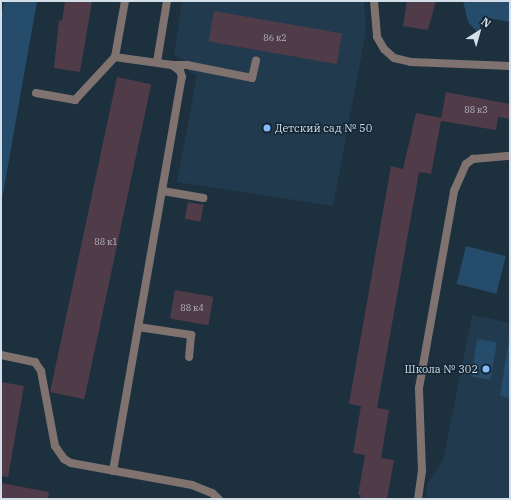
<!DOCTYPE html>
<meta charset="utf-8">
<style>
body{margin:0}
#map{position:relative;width:511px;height:500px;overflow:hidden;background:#1d303e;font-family:"IBM Plex Serif",serif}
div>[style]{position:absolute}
.built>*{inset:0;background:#223a4e}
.green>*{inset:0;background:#254c6a;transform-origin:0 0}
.building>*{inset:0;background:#503c49;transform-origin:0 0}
.lane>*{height:8px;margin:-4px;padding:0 4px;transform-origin:4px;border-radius:4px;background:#7f726f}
.dots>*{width:11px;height:11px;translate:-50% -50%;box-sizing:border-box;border:2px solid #142634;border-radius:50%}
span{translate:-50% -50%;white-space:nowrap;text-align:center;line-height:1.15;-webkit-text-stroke:3px #142634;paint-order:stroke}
.number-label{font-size:9px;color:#b2b6c0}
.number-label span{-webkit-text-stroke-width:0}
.poi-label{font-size:11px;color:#d3dee8}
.left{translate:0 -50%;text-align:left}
.right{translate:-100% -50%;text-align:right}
.frame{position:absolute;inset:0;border:2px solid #d3dee8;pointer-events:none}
.north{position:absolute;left:459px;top:12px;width:40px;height:40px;-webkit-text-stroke:3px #142634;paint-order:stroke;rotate:37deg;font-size:11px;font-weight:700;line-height:16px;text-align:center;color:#d3dee8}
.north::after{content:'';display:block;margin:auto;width:14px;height:18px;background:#d3dee8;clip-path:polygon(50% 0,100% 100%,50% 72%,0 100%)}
</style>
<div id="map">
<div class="built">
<div style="clip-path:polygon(182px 1px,364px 1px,366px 31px,333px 206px,177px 182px,197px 75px,189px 72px,186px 61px,174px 55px)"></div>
<div style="clip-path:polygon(472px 315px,510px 323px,510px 499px,425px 499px,427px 485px,443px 460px)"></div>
</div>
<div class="green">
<div style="clip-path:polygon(4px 1px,37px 1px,1px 205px,1px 19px)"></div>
<div style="clip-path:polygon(463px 1px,510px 1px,510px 22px,482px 17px,479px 34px,468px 22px)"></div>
<div style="left:466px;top:246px;width:41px;height:39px;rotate:14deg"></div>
<div style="left:477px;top:339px;width:20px;height:38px;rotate:9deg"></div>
<div style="clip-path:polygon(509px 339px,510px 339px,510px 398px,500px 396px)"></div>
</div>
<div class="building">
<div style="clip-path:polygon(65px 1px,92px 1px,80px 72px,54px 68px,59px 20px,62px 21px)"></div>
<div style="clip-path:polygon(407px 1px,436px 1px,428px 30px,403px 26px)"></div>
<div style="left:214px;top:11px;width:130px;height:31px;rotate:10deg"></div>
<div style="left:117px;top:77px;width:35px;height:322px;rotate:12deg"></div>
<div style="clip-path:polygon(446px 92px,510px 104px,510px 119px,498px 117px,496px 130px,441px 121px,431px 174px,419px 172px,377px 408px,389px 410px,381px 458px,394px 460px,387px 499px,360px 499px,361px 495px,358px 495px,365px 455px,353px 453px,361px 406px,349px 404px,391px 166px,403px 169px,416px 113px,441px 118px)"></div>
<div style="left:188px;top:202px;width:16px;height:17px;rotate:11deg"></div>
<div style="left:175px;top:290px;width:39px;height:29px;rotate:10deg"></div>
<div style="clip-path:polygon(1px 382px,24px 386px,8px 477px,1px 476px)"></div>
<div style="clip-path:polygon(1px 483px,49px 492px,48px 499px,1px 499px)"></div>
</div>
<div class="lane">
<div style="left:374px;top:1px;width:36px;rotate:85deg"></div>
<div style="left:377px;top:37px;width:14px;rotate:60deg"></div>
<div style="left:384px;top:49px;width:13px;rotate:42deg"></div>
<div style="left:394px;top:58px;width:17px;rotate:13deg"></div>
<div style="left:411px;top:62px;width:99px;rotate:2.3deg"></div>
<div style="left:157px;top:62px;width:62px;rotate:-80.7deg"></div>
<div style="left:173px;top:65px;width:14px"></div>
<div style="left:187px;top:65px;width:66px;rotate:11.3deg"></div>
<div style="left:252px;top:78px;width:18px;rotate:-77deg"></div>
<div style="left:36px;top:93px;width:40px;rotate:10deg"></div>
<div style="left:75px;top:100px;width:59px;rotate:-47.1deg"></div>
<div style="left:163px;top:191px;width:41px;rotate:9.9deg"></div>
<div style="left:138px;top:327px;width:54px;rotate:8.6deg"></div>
<div style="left:191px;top:335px;width:22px;rotate:95deg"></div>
<div style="left:1px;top:355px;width:35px;rotate:12deg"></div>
<div style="left:35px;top:362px;width:11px;rotate:56deg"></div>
<div style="left:41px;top:371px;width:76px;rotate:79.4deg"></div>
<div style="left:55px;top:446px;width:16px;rotate:55deg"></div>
<div style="left:64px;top:459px;width:8px;rotate:30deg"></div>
<div style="left:71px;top:463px;width:123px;rotate:10.3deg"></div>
<div style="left:192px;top:485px;width:22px;rotate:22deg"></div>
<div style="left:212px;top:493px;width:9px;rotate:41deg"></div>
<div style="left:113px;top:471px;width:400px;rotate:-80.1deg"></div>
<div style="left:182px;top:77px;width:6px;rotate:-108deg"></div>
<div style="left:180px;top:71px;width:10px;rotate:-143deg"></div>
<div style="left:172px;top:65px;width:58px;rotate:-172deg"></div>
<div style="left:115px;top:57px;width:57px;rotate:-79.9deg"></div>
<div style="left:418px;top:499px;width:28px;rotate:-82deg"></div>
<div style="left:422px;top:471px;width:83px;rotate:-92.1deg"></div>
<div style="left:419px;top:388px;width:200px;rotate:-79.9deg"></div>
<div style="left:454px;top:191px;width:30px;rotate:-66deg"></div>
<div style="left:466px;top:164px;width:9px;rotate:-36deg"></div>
<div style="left:473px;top:159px;width:37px;rotate:-5deg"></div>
</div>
<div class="dots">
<div style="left:267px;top:128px;background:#84bcfb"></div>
<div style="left:486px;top:369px;background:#84bcfb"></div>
</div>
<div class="number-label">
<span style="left:275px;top:38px">86 к2</span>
<span style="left:476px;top:110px">88 к3</span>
<span style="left:106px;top:242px">88 к1</span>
<span style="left:192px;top:308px">88 к4</span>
</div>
<div class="poi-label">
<span class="left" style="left:275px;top:128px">Детский сад № 50</span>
<span class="right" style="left:478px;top:369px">Школа № 302</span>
</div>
<div class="frame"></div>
<div class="north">N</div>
</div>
